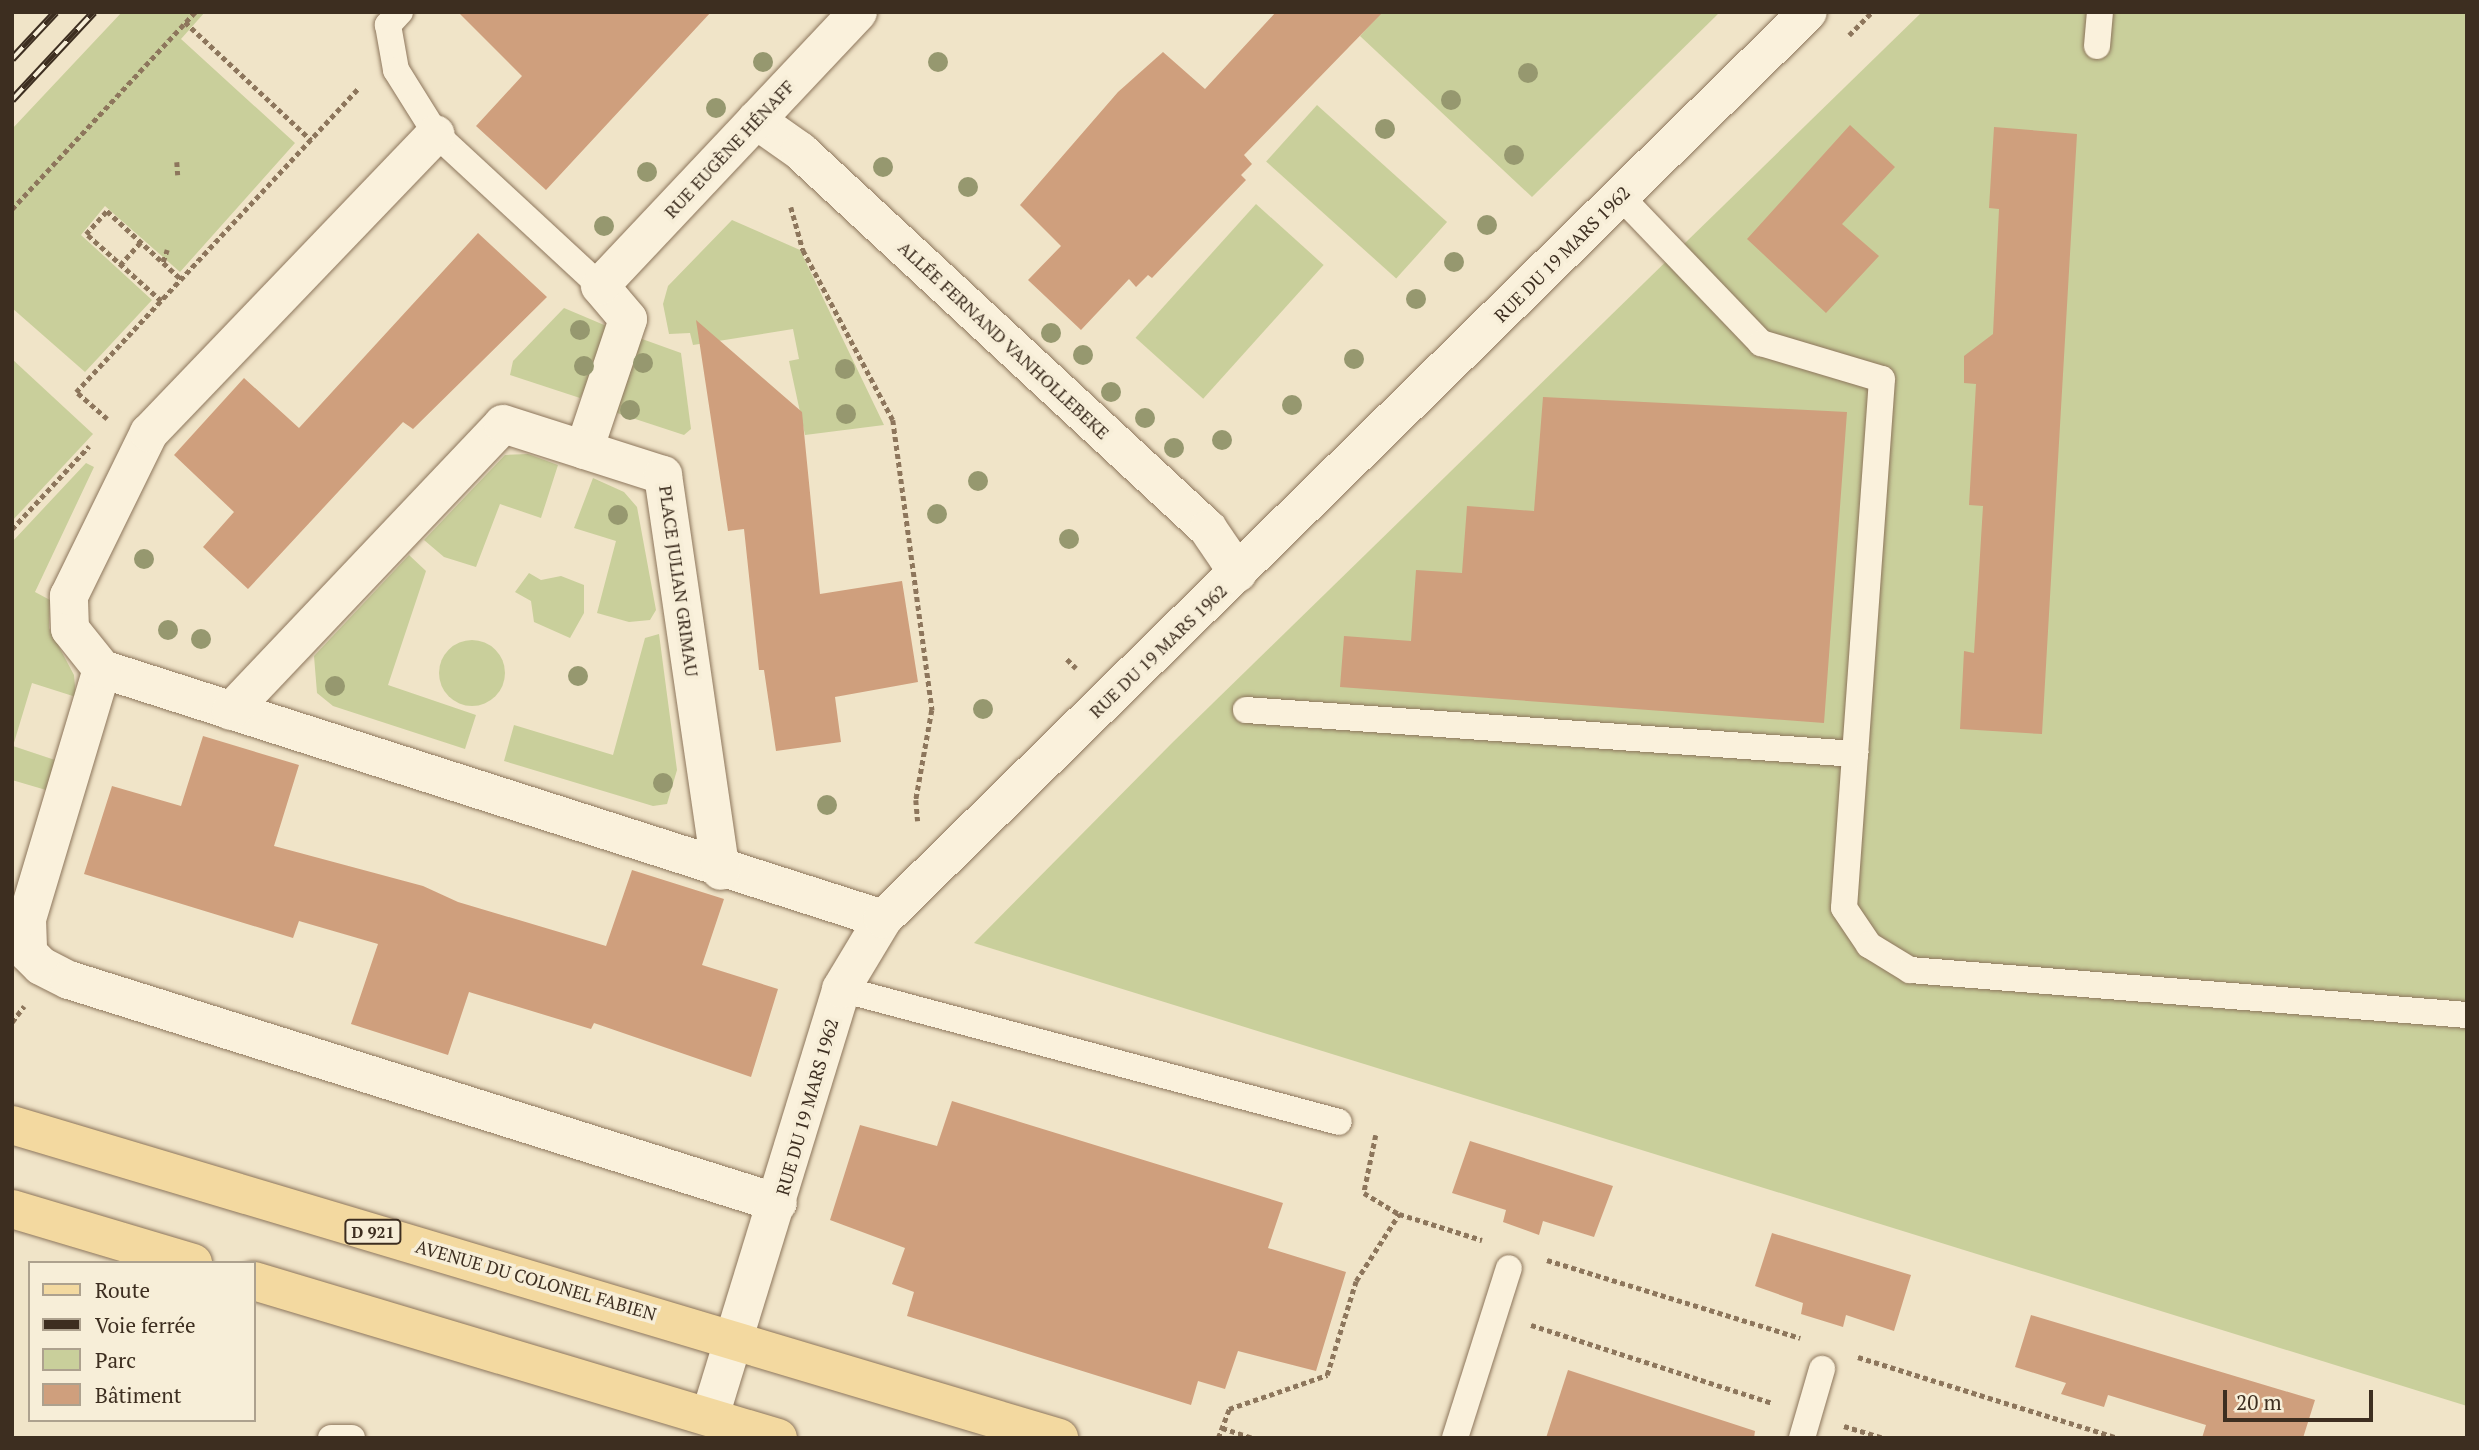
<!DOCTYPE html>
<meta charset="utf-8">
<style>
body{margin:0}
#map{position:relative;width:2479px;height:1450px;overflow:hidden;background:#f0e4c8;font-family:"PT Serif",serif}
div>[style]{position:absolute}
.green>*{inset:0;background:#c9cf9b;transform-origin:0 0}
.round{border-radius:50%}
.building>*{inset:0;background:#cf9f7d}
.path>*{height:4.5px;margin-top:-2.25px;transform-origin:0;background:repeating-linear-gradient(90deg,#8d765c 0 5px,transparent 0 8.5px)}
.roads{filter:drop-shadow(0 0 2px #8d765c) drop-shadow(0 0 2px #8d765c)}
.lane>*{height:26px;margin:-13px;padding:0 13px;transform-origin:13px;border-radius:13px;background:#faf1dc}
.street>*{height:38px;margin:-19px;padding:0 19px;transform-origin:19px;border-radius:19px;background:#faf1dc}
.secondary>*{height:38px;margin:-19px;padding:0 19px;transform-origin:19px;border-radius:19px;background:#faf1dc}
.primary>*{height:38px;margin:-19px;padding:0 19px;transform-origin:19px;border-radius:19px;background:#f3d9a0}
.rail>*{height:8px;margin-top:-4px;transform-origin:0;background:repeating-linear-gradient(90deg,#f7eed8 0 16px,#3d2e20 0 32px);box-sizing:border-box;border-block:2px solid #3d2e20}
.trees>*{width:20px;height:20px;margin:-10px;border-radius:50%;background:#96986f}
span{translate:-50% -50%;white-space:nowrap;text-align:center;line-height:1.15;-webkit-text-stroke:7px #f7eed8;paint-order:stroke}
.shield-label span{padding:2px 5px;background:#f7eed8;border:2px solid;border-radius:5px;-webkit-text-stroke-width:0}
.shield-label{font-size:16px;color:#3d2e20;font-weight:700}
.street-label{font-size:18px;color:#3d2e20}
.frame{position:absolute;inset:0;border:14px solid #3d2e20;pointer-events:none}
.legend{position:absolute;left:28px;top:1261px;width:228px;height:161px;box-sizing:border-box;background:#f7eed8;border:2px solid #ada18e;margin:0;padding:9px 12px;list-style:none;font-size:21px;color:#3d2e20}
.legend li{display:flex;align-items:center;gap:14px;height:35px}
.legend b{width:35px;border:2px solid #ada18e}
.scale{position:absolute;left:2223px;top:1390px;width:150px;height:32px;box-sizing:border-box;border:4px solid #3d2e20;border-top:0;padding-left:9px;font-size:21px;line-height:24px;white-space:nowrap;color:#3d2e20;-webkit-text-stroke:5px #f7eed8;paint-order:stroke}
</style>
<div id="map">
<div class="green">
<div style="clip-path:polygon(122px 12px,205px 12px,181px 39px,295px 143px,180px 272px,105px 206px,81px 235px,152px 300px,85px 372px,12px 308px,12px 129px)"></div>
<div style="clip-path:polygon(1382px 12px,1720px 12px,1532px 197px,1360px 36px)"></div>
<div style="clip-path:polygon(1922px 12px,2467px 12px,2467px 1406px,974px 943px,1172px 743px)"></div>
<div style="left:1317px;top:105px;width:175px;height:76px;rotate:42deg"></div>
<div style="left:1256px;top:204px;width:91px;height:180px;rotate:42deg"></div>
<div style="clip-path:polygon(732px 220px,800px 250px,884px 425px,805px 435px,789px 361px,799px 359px,793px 329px,693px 345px,690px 333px,669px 334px,663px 304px,668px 286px)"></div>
<div style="clip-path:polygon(564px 308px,616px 330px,580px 398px,510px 375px,513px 361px)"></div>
<div style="clip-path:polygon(631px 335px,681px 353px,691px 429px,684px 435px,617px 413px)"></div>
<div style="clip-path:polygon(12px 359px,93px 434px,12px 521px)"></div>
<div style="clip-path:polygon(528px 454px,558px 465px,541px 518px,500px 504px,476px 567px,444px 557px,424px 540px,505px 455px)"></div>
<div style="clip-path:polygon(86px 463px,94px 467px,35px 592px,50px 600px,49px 628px,74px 675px,76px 697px,32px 683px,13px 746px,55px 760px,46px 790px,12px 780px,12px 542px)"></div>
<div style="clip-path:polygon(593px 478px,624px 492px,637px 507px,656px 610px,650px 620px,629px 622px,597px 613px,616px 541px,574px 528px)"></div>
<div style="clip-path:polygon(409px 555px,426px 571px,388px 685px,476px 715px,465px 749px,333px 706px,317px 693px,314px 656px)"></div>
<div style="clip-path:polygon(529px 573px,541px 580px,561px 576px,584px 585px,584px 613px,570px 638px,534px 622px,531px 601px,515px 592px)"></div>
<div style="clip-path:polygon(659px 634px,677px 770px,667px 804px,653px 806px,504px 761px,514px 725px,613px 755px,645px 638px)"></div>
<div class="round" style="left:439px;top:640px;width:66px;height:66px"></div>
</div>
<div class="building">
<div style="clip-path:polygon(458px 12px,711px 12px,546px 190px,476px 126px,522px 76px)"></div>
<div style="clip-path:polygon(1276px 12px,1383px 12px,1244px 155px,1252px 164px,1241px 175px,1246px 180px,1152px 278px,1148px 275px,1136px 287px,1129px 279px,1081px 330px,1028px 280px,1061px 246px,1020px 205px,1118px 92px,1163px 52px,1205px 89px)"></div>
<div style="clip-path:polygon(1850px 125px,1895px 167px,1842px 224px,1879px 256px,1826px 313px,1747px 239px)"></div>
<div style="clip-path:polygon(1994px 127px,2077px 134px,2042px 734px,1960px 729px,1964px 651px,1974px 653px,1983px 506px,1969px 505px,1976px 384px,1964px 383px,1964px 356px,1993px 334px,1999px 209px,1989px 208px)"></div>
<div style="clip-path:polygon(478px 233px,547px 297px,413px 429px,403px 422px,248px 589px,203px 547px,234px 512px,174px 455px,244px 378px,299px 428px)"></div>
<div style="clip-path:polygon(696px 320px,802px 412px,820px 594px,902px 581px,918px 682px,835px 697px,841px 742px,776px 751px,764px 670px,759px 670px,744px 529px,728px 531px)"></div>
<div style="clip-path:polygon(1543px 397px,1847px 412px,1824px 723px,1340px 687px,1344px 636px,1411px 641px,1416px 570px,1462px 573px,1467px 506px,1534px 511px)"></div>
<div style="clip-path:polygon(203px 736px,299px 765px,274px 846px,423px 886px,458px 902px,606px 946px,632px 870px,724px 899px,702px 965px,778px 989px,751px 1077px,594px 1023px,591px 1029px,469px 992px,448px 1055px,351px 1024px,378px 944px,299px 921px,293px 938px,84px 874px,112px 786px,181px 806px)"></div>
<div style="clip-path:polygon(952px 1101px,1283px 1203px,1268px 1248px,1346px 1272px,1316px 1371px,1238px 1351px,1225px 1389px,1198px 1381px,1191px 1405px,907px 1316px,914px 1292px,892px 1284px,905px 1248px,830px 1220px,860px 1125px,937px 1146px)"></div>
<div style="clip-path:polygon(1470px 1141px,1613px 1186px,1594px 1237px,1543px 1221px,1539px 1235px,1503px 1222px,1506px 1210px,1452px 1193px)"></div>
<div style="clip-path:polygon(1772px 1233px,1911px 1275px,1894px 1331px,1846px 1315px,1843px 1327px,1801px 1314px,1803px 1303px,1755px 1286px)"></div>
<div style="clip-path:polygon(2031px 1315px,2315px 1400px,2303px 1438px,2202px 1438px,2206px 1425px,2108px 1395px,2104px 1407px,2061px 1394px,2066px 1383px,2015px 1367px)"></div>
<div style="clip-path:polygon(1568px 1370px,1755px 1431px,1754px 1438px,1546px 1438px)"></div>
</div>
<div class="path">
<div style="left:185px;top:22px;width:173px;rotate:43.1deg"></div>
<div style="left:1849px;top:35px;width:33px;rotate:-45deg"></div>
<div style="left:177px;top:162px;width:13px;rotate:86deg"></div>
<div style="left:791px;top:207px;width:45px;rotate:74.4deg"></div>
<div style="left:803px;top:250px;width:192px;rotate:62.1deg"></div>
<div style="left:893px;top:420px;width:293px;rotate:82.3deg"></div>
<div style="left:932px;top:710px;width:91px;rotate:100.1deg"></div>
<div style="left:916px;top:800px;width:21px;rotate:85deg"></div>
<div style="left:12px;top:209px;width:269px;rotate:-47.1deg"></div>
<div style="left:163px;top:262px;width:13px;rotate:-72deg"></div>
<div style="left:120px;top:265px;width:31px;rotate:-48deg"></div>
<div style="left:161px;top:301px;width:101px;rotate:-138.2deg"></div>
<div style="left:86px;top:234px;width:31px;rotate:-48deg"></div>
<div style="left:107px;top:211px;width:100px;rotate:42.6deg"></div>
<div style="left:107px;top:419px;width:41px;rotate:-138.9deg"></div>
<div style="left:76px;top:392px;width:416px;rotate:-47.1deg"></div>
<div style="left:12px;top:529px;width:113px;rotate:-47.1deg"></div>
<div style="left:1067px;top:659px;width:13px;rotate:45deg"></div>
<div style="left:12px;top:1022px;width:20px;rotate:-53deg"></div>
<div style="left:1376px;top:1135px;width:59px;rotate:101.7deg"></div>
<div style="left:1364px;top:1193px;width:41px;rotate:31deg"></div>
<div style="left:1399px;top:1214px;width:87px;rotate:17.4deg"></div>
<div style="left:1547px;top:1260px;width:265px;rotate:17.1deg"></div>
<div style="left:1531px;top:1325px;width:254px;rotate:17.9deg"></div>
<div style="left:1858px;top:1357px;width:272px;rotate:17.3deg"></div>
<div style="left:1844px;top:1426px;width:42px;rotate:16.7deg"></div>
<div style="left:1222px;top:1428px;width:32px;rotate:18deg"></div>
<div style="left:1218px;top:1438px;width:31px;rotate:-69deg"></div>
<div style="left:1229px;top:1409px;width:104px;rotate:-19.1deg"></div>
<div style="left:1327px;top:1375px;width:98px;rotate:-72.9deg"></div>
<div style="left:1356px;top:1281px;width:80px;rotate:-57.3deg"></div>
</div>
<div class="roads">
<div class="lane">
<div style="left:400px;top:12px;width:18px;rotate:133deg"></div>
<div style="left:388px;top:25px;width:46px;rotate:79.9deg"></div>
<div style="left:396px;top:70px;width:75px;rotate:58deg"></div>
<div style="left:436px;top:134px;width:224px;rotate:42.8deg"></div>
<div style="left:2097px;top:46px;width:34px;rotate:-85deg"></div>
<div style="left:1620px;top:196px;width:204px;rotate:46.2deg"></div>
<div style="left:1761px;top:343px;width:126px;rotate:16.6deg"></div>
<div style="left:1882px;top:379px;width:530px;rotate:94.11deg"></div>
<div style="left:1844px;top:908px;width:45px;rotate:56deg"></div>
<div style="left:1869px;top:945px;width:48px;rotate:31.4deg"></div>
<div style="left:1910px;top:970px;width:559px;rotate:4.62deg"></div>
<div style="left:1246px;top:710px;width:611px;rotate:4.13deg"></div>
<div style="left:841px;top:989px;width:515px;rotate:14.95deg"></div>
<div style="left:331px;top:1438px;width:21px"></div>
<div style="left:1455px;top:1438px;width:178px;rotate:-72.4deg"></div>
<div style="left:1802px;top:1438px;width:72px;rotate:-73.8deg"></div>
</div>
<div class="street">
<div style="left:756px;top:120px;width:54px;rotate:35.2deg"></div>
<div style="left:800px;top:151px;width:556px;rotate:42.81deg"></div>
<div style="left:1208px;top:529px;width:53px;rotate:55.7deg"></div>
<div style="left:584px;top:450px;width:138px;rotate:-71.4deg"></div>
<div style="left:628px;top:319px;width:43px;rotate:-130.3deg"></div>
<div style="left:600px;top:286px;width:376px;rotate:-46.7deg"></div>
<div style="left:102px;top:669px;width:261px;rotate:106.7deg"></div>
<div style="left:27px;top:919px;width:34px;rotate:88deg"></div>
<div style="left:28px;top:953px;width:18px;rotate:45deg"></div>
<div style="left:41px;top:966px;width:31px;rotate:27deg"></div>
<div style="left:69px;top:980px;width:743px;rotate:17.46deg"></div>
<div style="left:102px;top:669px;width:820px;rotate:17.75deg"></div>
<div style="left:102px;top:669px;width:51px;rotate:-128.7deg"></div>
<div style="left:70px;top:629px;width:33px;rotate:-92deg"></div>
<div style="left:69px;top:596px;width:182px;rotate:-63.9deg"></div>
<div style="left:149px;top:433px;width:414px;rotate:-46.2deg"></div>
<div style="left:231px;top:711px;width:395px;rotate:-46.5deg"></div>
<div style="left:503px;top:424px;width:168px;rotate:17.7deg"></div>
<div style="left:663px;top:475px;width:400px;rotate:81.7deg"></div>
</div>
<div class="secondary">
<div style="left:710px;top:1416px;width:447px;rotate:-72.9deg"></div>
<div style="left:841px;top:989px;width:82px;rotate:-59deg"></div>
<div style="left:883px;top:919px;width:1295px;rotate:-44.44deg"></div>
</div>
<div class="primary">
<div style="left:12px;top:1125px;width:1093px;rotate:16.64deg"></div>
<div style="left:12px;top:1209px;width:189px;rotate:16.6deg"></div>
<div style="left:254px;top:1281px;width:547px;rotate:16.68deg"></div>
</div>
</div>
<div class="rail">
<div style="left:12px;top:59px;width:64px;rotate:-46.9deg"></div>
<div style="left:12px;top:100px;width:120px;rotate:-47deg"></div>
</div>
<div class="trees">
<div style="left:763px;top:62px"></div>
<div style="left:938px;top:62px"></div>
<div style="left:1528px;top:73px"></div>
<div style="left:1451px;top:100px"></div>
<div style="left:716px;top:108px"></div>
<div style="left:1385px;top:129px"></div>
<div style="left:1514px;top:155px"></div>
<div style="left:883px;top:167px"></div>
<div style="left:647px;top:172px"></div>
<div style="left:968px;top:187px"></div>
<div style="left:1487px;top:225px"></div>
<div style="left:604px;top:226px"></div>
<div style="left:1454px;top:262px"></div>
<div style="left:1416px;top:299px"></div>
<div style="left:580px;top:330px"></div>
<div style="left:1051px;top:333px"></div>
<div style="left:1083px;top:355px"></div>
<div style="left:1354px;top:359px"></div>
<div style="left:643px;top:363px"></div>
<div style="left:584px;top:366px"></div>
<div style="left:845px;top:369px"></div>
<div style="left:1111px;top:392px"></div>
<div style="left:1292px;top:405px"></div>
<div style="left:630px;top:410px"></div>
<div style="left:846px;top:414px"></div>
<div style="left:1145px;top:418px"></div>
<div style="left:1222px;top:440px"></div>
<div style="left:1174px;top:448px"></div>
<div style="left:978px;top:481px"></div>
<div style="left:937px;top:514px"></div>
<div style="left:618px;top:515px"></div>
<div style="left:1069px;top:539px"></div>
<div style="left:144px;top:559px"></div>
<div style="left:168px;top:630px"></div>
<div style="left:201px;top:639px"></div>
<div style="left:578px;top:676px"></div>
<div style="left:335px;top:686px"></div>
<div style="left:983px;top:709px"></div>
<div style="left:663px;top:783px"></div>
<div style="left:827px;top:805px"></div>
</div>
<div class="shield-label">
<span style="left:373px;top:1232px">D 921</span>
</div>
<div class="street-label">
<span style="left:729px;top:149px;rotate:-47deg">RUE EUGÈNE HÉNAFF</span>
<span style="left:1562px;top:254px;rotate:-45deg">RUE DU 19 MARS 1962</span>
<span style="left:1004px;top:340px;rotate:43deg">ALLÉE FERNAND VANHOLLEBEKE</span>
<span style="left:679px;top:581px;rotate:82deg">PLACE JULIAN GRIMAU</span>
<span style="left:1158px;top:651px;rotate:-44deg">RUE DU 19 MARS 1962</span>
<span style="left:807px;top:1107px;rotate:-74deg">RUE DU 19 MARS 1962</span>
<span style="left:536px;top:1280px;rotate:16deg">AVENUE DU COLONEL FABIEN</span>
</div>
<div class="frame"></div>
<ul class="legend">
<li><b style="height:9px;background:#f3d9a0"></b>Route</li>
<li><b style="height:9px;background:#3d2e20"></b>Voie ferrée</li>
<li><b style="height:19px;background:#c9cf9b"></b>Parc</li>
<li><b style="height:19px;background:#cf9f7d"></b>Bâtiment</li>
</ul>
<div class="scale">20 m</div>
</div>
